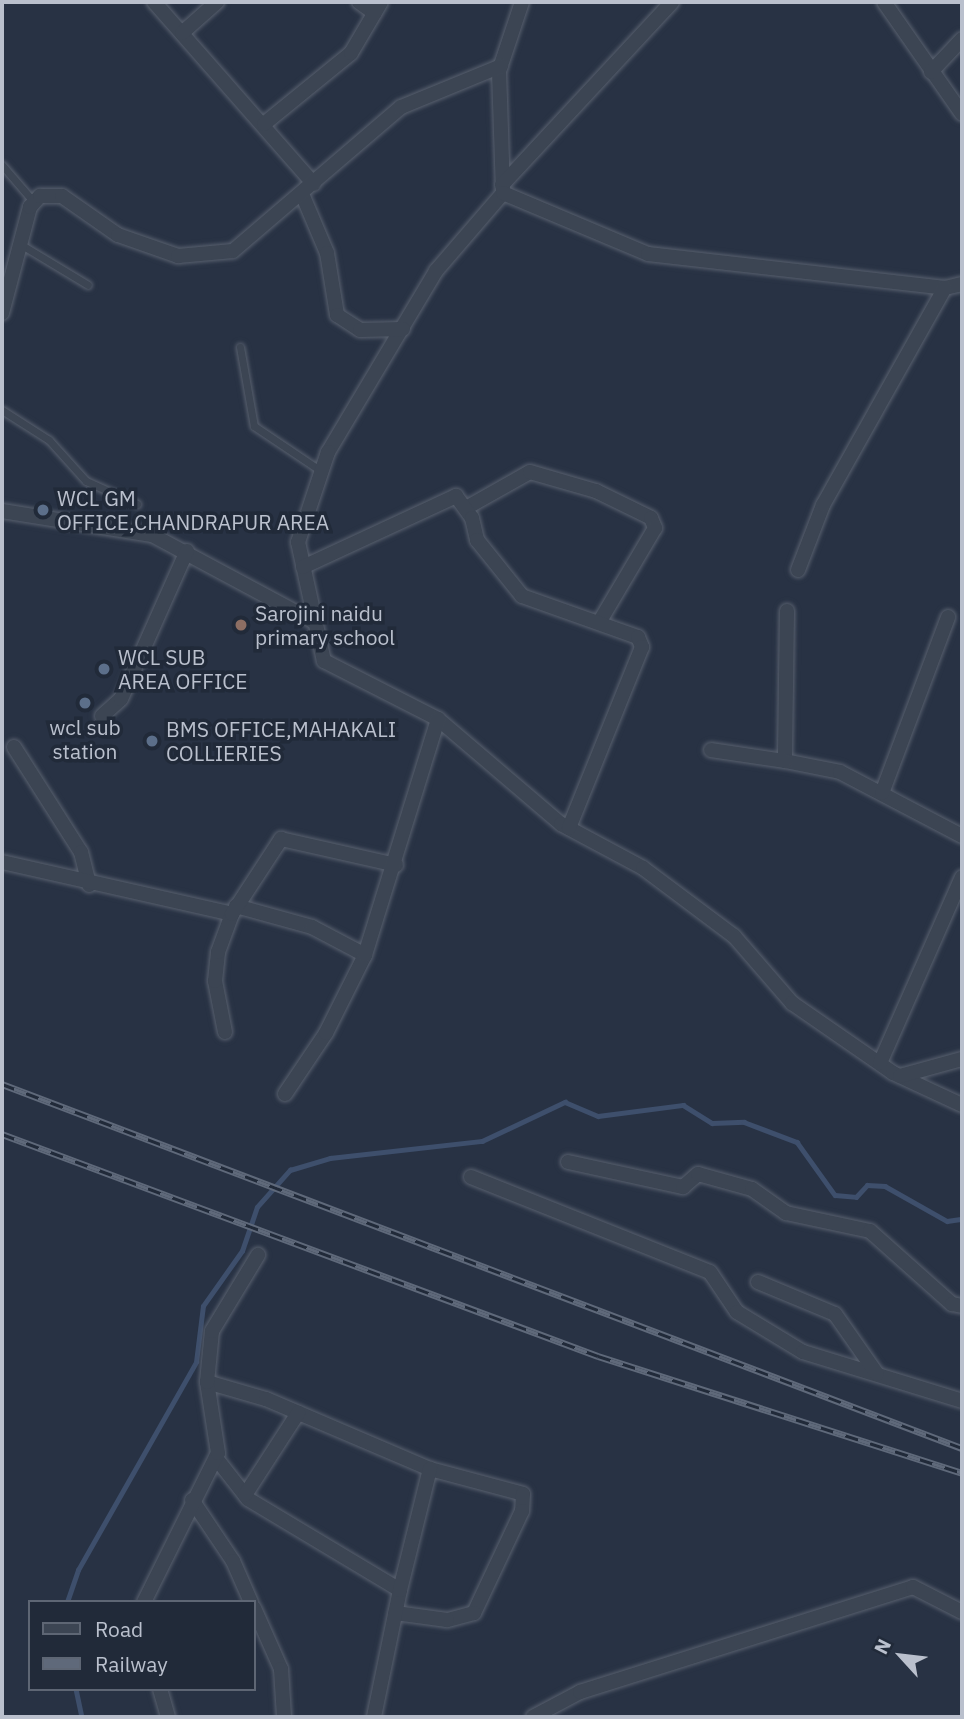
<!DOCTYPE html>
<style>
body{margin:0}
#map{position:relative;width:964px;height:1719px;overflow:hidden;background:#283244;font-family:"IBM Plex Sans",sans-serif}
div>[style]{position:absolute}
.stream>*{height:4.5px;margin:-2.25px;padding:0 2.25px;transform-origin:2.25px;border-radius:2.25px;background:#3e4f6c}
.roads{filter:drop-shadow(0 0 2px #58606e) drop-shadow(0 0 2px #58606e)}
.service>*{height:7px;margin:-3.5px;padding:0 3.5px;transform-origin:3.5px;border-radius:3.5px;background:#3c4553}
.minor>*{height:14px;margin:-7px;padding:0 7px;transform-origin:7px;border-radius:7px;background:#3c4553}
.rail>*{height:7px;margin-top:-3.5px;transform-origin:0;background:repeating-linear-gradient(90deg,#212a39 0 13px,#5f697a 0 26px);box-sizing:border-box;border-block:2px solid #5f697a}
.dots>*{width:19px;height:19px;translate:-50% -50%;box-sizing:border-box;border:4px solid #212a39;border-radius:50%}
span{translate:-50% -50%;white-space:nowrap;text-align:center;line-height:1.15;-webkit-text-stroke:7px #212a39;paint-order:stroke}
.poi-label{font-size:21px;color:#bac0cd}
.left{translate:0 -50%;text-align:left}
.frame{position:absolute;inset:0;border:4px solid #bac0cd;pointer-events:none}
.legend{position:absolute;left:28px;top:1600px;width:228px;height:91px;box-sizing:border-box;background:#212a39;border:2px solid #5e6674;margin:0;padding:9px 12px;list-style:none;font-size:21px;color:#bac0cd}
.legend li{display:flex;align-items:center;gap:14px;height:35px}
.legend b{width:35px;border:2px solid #5e6674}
.north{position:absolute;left:866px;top:1621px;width:70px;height:70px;-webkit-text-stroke:5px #212a39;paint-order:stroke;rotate:297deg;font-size:19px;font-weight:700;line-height:28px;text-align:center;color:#bac0cd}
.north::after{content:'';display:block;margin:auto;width:24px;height:32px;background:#bac0cd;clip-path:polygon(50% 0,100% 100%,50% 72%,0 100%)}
</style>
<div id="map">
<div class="stream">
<div style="left:67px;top:1602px;width:34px;rotate:-71deg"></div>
<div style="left:78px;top:1570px;width:239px;rotate:-60.4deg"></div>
<div style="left:196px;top:1362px;width:56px;rotate:-82.9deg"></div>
<div style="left:203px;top:1306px;width:67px;rotate:-54.7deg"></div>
<div style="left:242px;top:1251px;width:46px;rotate:-71.2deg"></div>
<div style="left:257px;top:1207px;width:50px;rotate:-48.3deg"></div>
<div style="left:290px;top:1170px;width:42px;rotate:-16.7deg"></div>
<div style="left:330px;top:1158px;width:153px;rotate:-6.4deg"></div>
<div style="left:482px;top:1141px;width:92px;rotate:-25.2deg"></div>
<div style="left:565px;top:1102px;width:36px;rotate:23deg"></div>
<div style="left:598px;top:1116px;width:86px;rotate:-7.4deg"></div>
<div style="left:683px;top:1105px;width:34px;rotate:32deg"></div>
<div style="left:712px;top:1123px;width:32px;rotate:-2deg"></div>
<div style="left:744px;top:1122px;width:57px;rotate:20.7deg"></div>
<div style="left:797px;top:1142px;width:65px;rotate:54.4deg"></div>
<div style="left:835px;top:1195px;width:21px;rotate:5deg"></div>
<div style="left:856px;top:1197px;width:16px;rotate:-47deg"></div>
<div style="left:867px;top:1185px;width:18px;rotate:3deg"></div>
<div style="left:885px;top:1186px;width:71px;rotate:29.4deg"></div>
<div style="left:947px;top:1221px;width:15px;rotate:-8deg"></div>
<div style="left:76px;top:1689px;width:29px;rotate:78deg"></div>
</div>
<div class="roads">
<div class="service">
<div style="left:2px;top:165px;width:48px;rotate:49.3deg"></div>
<div style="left:20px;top:244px;width:79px;rotate:31.1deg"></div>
<div style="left:240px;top:347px;width:80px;rotate:80deg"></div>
<div style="left:254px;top:426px;width:81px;rotate:33.9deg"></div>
<div style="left:2px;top:410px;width:56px;rotate:32.6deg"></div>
<div style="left:49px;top:440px;width:55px;rotate:47.9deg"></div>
<div style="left:86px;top:481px;width:56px;rotate:24.3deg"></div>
</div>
<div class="minor">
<div style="left:154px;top:2px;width:242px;rotate:48.7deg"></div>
<div style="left:359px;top:2px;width:19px;rotate:35deg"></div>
<div style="left:522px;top:2px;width:73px;rotate:108.4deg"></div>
<div style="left:499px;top:71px;width:122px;rotate:88.1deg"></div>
<div style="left:503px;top:193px;width:103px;rotate:130.7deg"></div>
<div style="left:436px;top:271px;width:211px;rotate:120.8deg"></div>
<div style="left:328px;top:452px;width:95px;rotate:108.4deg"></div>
<div style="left:298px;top:542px;width:122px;rotate:77.7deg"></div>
<div style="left:324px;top:661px;width:128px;rotate:27deg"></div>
<div style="left:438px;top:719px;width:162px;rotate:40.5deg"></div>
<div style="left:561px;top:824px;width:93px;rotate:28.2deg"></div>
<div style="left:643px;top:868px;width:114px;rotate:36.8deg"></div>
<div style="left:734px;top:936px;width:89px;rotate:49.1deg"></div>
<div style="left:792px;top:1003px;width:123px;rotate:34.7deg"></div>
<div style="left:893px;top:1073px;width:76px;rotate:24.9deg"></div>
<div style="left:884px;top:2px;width:136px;rotate:55.1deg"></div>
<div style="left:182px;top:33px;width:47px;rotate:-41.5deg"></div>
<div style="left:931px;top:72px;width:45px;rotate:-46.8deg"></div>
<div style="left:264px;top:124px;width:112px;rotate:-39.2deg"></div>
<div style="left:351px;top:53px;width:59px;rotate:-59.5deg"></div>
<div style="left:502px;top:185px;width:250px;rotate:-47.1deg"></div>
<div style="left:503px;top:193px;width:157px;rotate:22.8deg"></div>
<div style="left:648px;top:254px;width:299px;rotate:6.5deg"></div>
<div style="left:945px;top:288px;width:17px;rotate:-13deg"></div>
<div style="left:302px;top:194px;width:64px;rotate:67deg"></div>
<div style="left:327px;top:253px;width:63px;rotate:80.8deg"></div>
<div style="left:337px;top:315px;width:27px;rotate:33deg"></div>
<div style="left:360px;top:330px;width:43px;rotate:-1.3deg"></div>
<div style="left:2px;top:313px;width:110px;rotate:-75.2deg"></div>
<div style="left:30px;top:207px;width:15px;rotate:-48deg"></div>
<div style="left:40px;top:196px;width:22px"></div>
<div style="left:62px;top:196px;width:68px;rotate:34.9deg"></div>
<div style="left:118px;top:235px;width:64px;rotate:19.3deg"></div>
<div style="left:178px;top:256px;width:55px;rotate:-5.2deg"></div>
<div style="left:233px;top:251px;width:221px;rotate:-40.6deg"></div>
<div style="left:401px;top:107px;width:108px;rotate:-22.3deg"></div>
<div style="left:466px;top:508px;width:73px;rotate:-29.4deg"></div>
<div style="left:530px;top:472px;width:69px;rotate:16.1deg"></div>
<div style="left:596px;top:491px;width:61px;rotate:26.1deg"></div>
<div style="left:651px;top:518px;width:11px;rotate:68deg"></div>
<div style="left:655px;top:528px;width:108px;rotate:120.6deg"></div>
<div style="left:2px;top:511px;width:152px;rotate:9.1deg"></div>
<div style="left:152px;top:535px;width:186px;rotate:28.2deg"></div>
<div style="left:303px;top:567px;width:169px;rotate:-24.9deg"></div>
<div style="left:456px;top:496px;width:27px;rotate:54deg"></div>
<div style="left:472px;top:518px;width:23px;rotate:77deg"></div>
<div style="left:477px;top:540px;width:72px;rotate:51.2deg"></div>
<div style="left:522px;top:596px;width:123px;rotate:19.5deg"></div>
<div style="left:638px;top:637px;width:11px;rotate:68deg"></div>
<div style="left:642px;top:647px;width:195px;rotate:112deg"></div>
<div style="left:798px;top:570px;width:70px;rotate:-69deg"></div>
<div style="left:823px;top:505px;width:249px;rotate:-60.7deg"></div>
<div style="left:787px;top:611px;width:150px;rotate:90.8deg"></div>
<div style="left:785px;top:761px;width:56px;rotate:11.3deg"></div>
<div style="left:840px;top:772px;width:138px;rotate:27.7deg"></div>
<div style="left:102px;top:716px;width:25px;rotate:-42deg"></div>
<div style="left:121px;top:699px;width:162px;rotate:-66deg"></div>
<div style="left:14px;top:747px;width:125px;rotate:57.5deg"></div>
<div style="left:81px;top:852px;width:34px;rotate:76deg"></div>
<div style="left:711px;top:750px;width:75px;rotate:8.5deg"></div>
<div style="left:882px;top:793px;width:188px;rotate:-69.4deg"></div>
<div style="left:2px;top:862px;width:236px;rotate:12.7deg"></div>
<div style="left:236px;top:906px;width:79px;rotate:15.4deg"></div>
<div style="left:312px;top:927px;width:60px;rotate:27.8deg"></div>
<div style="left:225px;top:1032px;width:52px;rotate:-101.1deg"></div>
<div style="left:215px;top:981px;width:29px;rotate:-84deg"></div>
<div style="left:218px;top:952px;width:40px;rotate:-69.8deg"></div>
<div style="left:232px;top:914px;width:90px;rotate:-56.8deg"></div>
<div style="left:281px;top:839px;width:118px;rotate:12.7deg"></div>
<div style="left:880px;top:1063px;width:203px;rotate:-66.2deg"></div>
<div style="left:900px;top:1076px;width:64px;rotate:-15.3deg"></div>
<div style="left:285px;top:1094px;width:73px;rotate:-56.1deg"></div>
<div style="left:326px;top:1033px;width:87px;rotate:-63.4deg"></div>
<div style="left:365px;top:955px;width:247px;rotate:-72.8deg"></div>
<div style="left:568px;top:1162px;width:118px;rotate:12.3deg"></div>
<div style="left:683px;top:1187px;width:20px;rotate:-41deg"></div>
<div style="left:698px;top:1174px;width:56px;rotate:15.5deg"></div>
<div style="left:752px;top:1189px;width:42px;rotate:35.2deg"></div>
<div style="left:786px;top:1213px;width:86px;rotate:12.1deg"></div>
<div style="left:870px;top:1231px;width:110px;rotate:41.7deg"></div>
<div style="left:952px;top:1304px;width:10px;rotate:11deg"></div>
<div style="left:471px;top:1177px;width:257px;rotate:21.7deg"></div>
<div style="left:710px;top:1272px;width:48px;rotate:56deg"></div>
<div style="left:737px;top:1312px;width:77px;rotate:31.2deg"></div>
<div style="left:803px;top:1352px;width:166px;rotate:17.1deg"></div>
<div style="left:758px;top:1282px;width:83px;rotate:22.6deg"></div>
<div style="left:835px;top:1314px;width:73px;rotate:55deg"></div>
<div style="left:207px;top:1382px;width:61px;rotate:16.1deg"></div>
<div style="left:266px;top:1399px;width:178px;rotate:23.1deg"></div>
<div style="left:430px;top:1469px;width:96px;rotate:15deg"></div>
<div style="left:523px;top:1494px;width:17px;rotate:93deg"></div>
<div style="left:522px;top:1511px;width:113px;rotate:115.2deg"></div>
<div style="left:474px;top:1613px;width:28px;rotate:165deg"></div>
<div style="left:447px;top:1620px;width:52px;rotate:-172.3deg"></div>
<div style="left:216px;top:1458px;width:52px;rotate:52deg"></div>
<div style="left:248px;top:1499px;width:177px;rotate:30.9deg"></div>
<div style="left:400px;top:1590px;width:130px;rotate:101.6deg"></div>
<div style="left:245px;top:1495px;width:98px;rotate:-57.1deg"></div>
<div style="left:192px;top:1500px;width:73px;rotate:56.1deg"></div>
<div style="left:233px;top:1561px;width:45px;rotate:66.3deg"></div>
<div style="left:400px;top:1590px;width:125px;rotate:-76.1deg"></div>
<div style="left:144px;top:1602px;width:166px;rotate:-63.6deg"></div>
<div style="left:218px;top:1453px;width:72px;rotate:-98.8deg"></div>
<div style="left:207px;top:1382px;width:51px;rotate:-84.4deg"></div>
<div style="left:212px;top:1331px;width:89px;rotate:-58.8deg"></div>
<div style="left:254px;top:1608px;width:67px;rotate:66.1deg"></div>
<div style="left:281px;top:1669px;width:48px;rotate:86.4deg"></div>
<div style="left:160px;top:1689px;width:29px;rotate:74deg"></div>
<div style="left:533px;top:1717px;width:53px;rotate:-28deg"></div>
<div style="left:580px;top:1692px;width:349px;rotate:-17.5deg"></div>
<div style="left:913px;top:1587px;width:55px;rotate:27deg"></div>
</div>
</div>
<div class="rail">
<div style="left:2px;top:1084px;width:1027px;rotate:20.77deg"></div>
<div style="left:2px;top:1134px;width:636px;rotate:20.43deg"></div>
<div style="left:598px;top:1356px;width:382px;rotate:17.8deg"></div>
</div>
<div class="dots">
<div style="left:43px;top:510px;background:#5c6f8a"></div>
<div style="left:241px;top:625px;background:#8d6e63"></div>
<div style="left:104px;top:669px;background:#5c6f8a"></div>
<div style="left:85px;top:703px;background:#5c6f8a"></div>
<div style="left:152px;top:741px;background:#5c6f8a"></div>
</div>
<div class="poi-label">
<span class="left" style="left:57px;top:510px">WCL GM<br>OFFICE,CHANDRAPUR AREA</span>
<span class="left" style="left:255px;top:625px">Sarojini naidu<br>primary school</span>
<span class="left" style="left:118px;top:669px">WCL SUB<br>AREA OFFICE</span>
<span style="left:85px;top:739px">wcl sub<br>station</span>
<span class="left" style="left:166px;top:741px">BMS OFFICE,MAHAKALI<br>COLLIERIES</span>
</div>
<div class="frame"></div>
<ul class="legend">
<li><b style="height:9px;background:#3c4553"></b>Road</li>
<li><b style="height:9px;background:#5f697a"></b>Railway</li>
</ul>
<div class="north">N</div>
</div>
